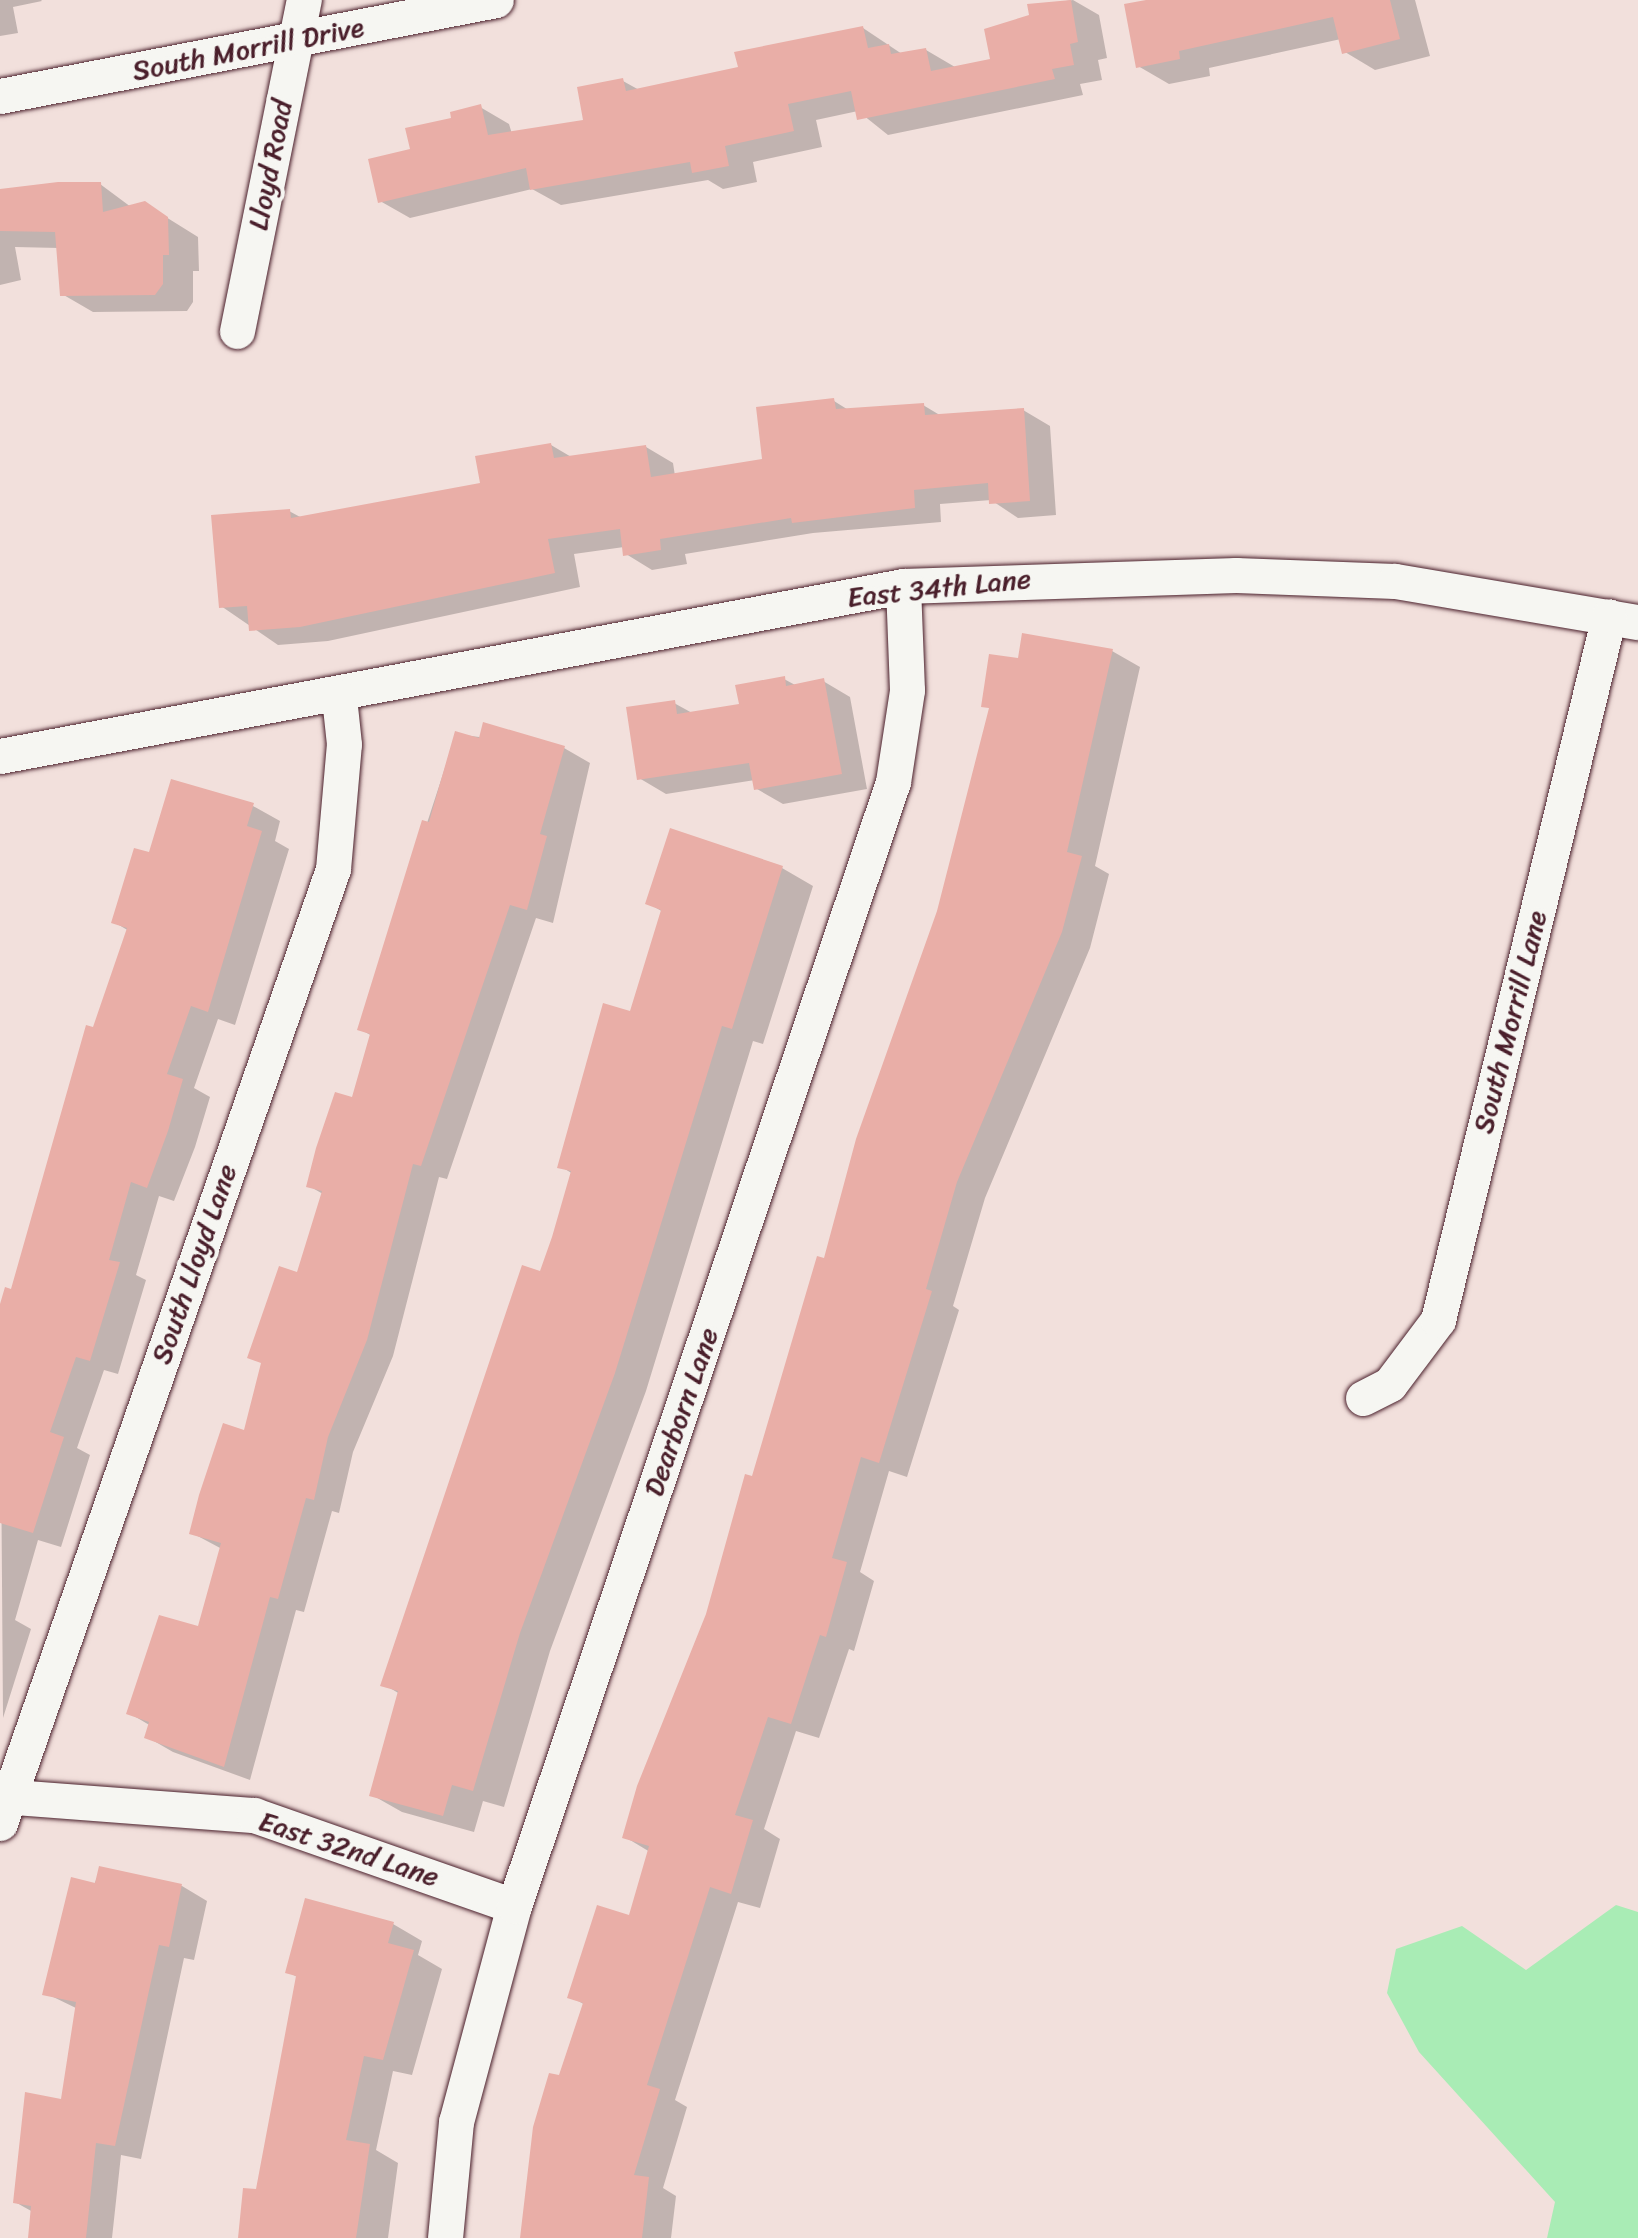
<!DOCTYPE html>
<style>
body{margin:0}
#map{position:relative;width:1638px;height:2238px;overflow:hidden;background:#f2e0dc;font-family:Sriracha,sans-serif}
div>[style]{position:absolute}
.green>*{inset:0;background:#a9ecb5}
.shadow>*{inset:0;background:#0003}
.building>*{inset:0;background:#e9aea7}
.roads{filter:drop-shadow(0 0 2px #4a1f2b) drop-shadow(0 0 2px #4a1f2b)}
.minor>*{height:35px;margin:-17.5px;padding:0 17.5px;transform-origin:17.5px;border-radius:17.5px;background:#f6f6f2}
span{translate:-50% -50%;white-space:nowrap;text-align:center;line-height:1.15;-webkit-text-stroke:8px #f6f6f2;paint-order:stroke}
.street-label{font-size:28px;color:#4a1f2b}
</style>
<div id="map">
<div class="green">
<div style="clip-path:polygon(1616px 1905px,1638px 1912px,1638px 2238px,1547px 2238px,1555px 2202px,1419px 2052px,1387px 1993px,1396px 1949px,1462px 1926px,1526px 1970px)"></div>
</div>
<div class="shadow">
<div style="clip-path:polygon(0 0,41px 0,42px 1px,13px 7px,18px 33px,0 36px)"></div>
<div style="clip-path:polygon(1073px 0,1099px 15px,1107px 58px,1098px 60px,1102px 80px,1080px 84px,1083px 95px,888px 135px,858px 111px,816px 120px,822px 147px,753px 162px,757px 182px,723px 189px,708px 180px,561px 205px,532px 189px,410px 218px,380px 201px,413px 150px,480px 107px,509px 124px,512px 134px,586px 122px,623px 81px,641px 91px,741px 69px,863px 28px,902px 54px,926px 50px,955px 67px,992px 61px,1032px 16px,1030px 6px)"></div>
<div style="clip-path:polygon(1149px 0,1415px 0,1430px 56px,1375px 70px,1345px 52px,1341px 39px,1209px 68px,1210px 76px,1169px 84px,1138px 66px)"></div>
<div style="clip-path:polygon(100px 184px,131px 207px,145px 204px,198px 237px,199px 271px,193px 271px,193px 302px,187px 311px,93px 312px,62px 294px,59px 248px,15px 247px,21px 280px,0 285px,0 195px)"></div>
<div style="clip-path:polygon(834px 401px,850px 411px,923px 405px,943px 417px,1023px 410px,1050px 426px,1056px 515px,1018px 518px,991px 500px,940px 504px,941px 522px,813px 533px,685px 554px,687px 564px,652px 570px,626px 554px,624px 547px,574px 554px,580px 587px,328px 641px,278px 645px,221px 606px,289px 511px,302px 518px,482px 485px,551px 445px,573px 458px,646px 447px,673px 463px,675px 476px,765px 461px)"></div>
<div style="clip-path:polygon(1112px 651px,1140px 667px,1095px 866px,1109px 874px,1090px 948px,985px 1198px,953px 1306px,959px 1310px,907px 1477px,889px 1471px,860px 1572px,874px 1581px,854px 1651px,849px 1649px,819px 1738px,796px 1731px,764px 1829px,780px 1839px,760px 1908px,738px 1902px,675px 2100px,687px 2107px,663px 2188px,676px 2196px,671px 2238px,527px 2238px,560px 2078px,585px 2005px,570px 1996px,630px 1918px,650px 1852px,625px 1837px,709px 1615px,940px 912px,991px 709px,984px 705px,1020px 661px)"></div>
<div style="clip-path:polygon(784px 679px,797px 686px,823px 681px,850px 697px,867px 789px,783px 804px,757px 789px,755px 780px,666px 794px,639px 778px,674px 703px,694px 714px,742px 706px)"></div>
<div style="clip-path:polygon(456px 734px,564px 748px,590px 763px,553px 923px,536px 918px,447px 1179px,439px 1177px,393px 1356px,353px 1452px,339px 1513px,332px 1511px,304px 1612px,296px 1610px,250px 1780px,173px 1752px,147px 1737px,151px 1726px,129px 1713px,200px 1629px,222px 1549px,192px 1533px,246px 1433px,299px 1275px,323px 1194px,309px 1186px,353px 1100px,372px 1036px,360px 1029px)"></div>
<div style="clip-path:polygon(253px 806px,280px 821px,275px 841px,289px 849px,235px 1025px,218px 1019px,194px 1088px,210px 1097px,195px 1147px,174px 1201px,159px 1196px,136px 1275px,146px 1280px,118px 1374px,104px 1370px,77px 1448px,90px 1455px,61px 1547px,38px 1540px,15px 1620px,31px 1629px,3px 1718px,0 1313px,13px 1292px,129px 931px,114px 922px,151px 855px)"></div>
<div style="clip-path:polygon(782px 868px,813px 886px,763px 1044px,753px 1041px,646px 1391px,550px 1651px,504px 1807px,483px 1801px,474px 1832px,402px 1812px,372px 1795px,400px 1694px,383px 1684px,542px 1274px,573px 1174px,560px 1166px,631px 1014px,663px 912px,648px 903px)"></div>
<div style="clip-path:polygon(101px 1869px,182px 1886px,207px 1901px,194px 1960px,184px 1958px,141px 2159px,121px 2155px,112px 2238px,30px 2238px,33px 2212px,15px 2202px,27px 2095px,63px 2102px,78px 2009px,45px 1993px)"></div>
<div style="clip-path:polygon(393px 1924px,422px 1941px,418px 1955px,442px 1969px,412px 2075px,393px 2071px,376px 2150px,398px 2163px,388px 2238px,241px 2238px,258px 2192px,299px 1978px,288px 1972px)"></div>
</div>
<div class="building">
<div style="clip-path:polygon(1071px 0,1078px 42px,1070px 44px,1074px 65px,1052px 69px,1055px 79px,857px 120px,851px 91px,788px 104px,794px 131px,725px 146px,729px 166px,692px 173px,690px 162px,530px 190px,526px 168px,378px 203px,368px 159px,410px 149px,405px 128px,451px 118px,450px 112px,481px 104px,488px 135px,583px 120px,577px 87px,623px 78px,626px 91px,738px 67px,734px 52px,863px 26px,868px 48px,889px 44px,891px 54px,926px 48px,931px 71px,990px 59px,984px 29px,1029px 15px,1027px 4px)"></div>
<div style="clip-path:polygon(1146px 0,1390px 0,1400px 39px,1342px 54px,1333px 17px,1179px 51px,1180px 59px,1136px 68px,1124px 4px)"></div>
<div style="clip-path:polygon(58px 182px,101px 182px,103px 212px,145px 201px,168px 217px,169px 255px,163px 255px,163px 284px,155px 295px,60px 296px,55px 232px,0 231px,0 189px)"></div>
<div style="clip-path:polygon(834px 398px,836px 409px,924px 403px,925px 415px,1024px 408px,1030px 501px,989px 504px,988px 483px,914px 490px,915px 508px,792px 523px,791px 518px,660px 539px,661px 550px,623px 556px,620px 529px,548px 539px,555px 573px,300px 627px,249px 631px,247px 606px,219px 608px,211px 515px,290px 509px,291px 518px,480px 483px,475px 456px,551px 443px,554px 458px,646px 445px,651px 477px,762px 459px,756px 407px)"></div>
<div style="clip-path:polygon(1022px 633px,1113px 649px,1067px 852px,1082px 856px,1062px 932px,957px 1182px,926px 1289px,932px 1291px,879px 1463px,861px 1457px,832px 1558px,847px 1562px,826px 1637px,820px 1635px,791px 1724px,768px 1717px,735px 1815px,753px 1820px,731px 1894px,710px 1887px,647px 2085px,660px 2089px,634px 2175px,649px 2177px,642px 2238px,520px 2238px,533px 2127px,549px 2073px,559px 2075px,583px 2003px,567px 1998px,597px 1905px,629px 1915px,649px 1846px,622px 1838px,637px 1786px,706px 1614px,745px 1474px,752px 1476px,817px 1256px,824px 1258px,856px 1139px,937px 911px,989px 708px,981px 707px,989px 654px,1018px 658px)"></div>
<div style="clip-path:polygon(785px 676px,786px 686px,824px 678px,842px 774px,754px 790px,749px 763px,637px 780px,626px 707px,675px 700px,677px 714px,739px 704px,735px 685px)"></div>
<div style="clip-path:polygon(483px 722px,565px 746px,540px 834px,547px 836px,527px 910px,510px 905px,421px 1166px,413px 1164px,367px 1340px,328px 1437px,314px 1500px,306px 1498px,278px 1599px,270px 1597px,224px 1767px,144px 1738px,149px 1722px,126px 1714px,159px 1615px,198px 1626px,221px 1543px,189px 1534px,199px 1495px,223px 1423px,244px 1430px,261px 1363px,247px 1358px,279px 1266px,297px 1272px,322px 1191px,306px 1187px,316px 1148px,335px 1092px,352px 1097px,370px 1034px,357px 1030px,422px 820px,429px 822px,455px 731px,479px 738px)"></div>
<div style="clip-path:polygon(171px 779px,254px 803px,247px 826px,262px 831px,208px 1012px,191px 1006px,167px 1074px,183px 1079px,168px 1131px,147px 1188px,131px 1182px,109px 1260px,120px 1262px,90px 1361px,76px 1357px,50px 1432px,64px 1437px,33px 1533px,0 1523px,0 1304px,5px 1287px,11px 1289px,86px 1025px,93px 1027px,127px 928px,111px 923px,134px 848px,149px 852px)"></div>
<div style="clip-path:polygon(670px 828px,783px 866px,732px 1029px,722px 1026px,615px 1373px,520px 1633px,473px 1791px,452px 1785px,443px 1816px,369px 1796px,398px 1691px,380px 1686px,522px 1265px,540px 1271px,552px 1237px,571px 1171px,557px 1168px,603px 1003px,630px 1011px,661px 910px,645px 904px)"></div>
<div style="clip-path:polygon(99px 1866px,182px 1884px,169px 1947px,159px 1945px,115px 2146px,96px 2143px,86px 2238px,28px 2238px,31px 2206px,13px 2203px,25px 2092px,61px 2099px,76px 2002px,42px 1995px,71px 1877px,95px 1883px)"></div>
<div style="clip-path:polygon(305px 1898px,394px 1922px,388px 1943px,414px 1950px,383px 2060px,364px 2056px,346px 2140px,370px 2144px,356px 2238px,238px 2238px,243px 2188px,256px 2189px,296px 1976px,285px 1973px)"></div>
</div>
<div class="roads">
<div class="minor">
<div style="left:0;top:96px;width:505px;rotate:-10.95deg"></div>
<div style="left:237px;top:331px;width:338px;rotate:-78.6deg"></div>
<div style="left:0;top:756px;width:919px;rotate:-10.66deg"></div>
<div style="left:903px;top:586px;width:333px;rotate:-1.9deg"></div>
<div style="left:1236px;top:575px;width:159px;rotate:2.2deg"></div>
<div style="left:1395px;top:581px;width:246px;rotate:9.6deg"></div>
<div style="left:1363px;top:1398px;width:30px;rotate:-27deg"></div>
<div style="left:1390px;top:1384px;width:80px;rotate:-53.1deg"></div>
<div style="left:1438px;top:1320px;width:724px;rotate:-76.35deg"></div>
<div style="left:0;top:1796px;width:255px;rotate:4.3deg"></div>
<div style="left:254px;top:1815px;width:275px;rotate:19.3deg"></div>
<div style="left:0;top:1823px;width:1010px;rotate:-70.76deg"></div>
<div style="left:333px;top:869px;width:125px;rotate:-85deg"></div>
<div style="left:344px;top:744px;width:47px;rotate:-96.1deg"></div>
<div style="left:445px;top:2238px;width:117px;rotate:-84.6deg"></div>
<div style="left:456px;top:2122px;width:224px;rotate:-75deg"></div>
<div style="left:514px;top:1906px;width:1186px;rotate:-71.37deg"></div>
<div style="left:893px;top:782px;width:93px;rotate:-81.3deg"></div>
<div style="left:907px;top:690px;width:104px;rotate:-92.2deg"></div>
</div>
</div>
<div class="street-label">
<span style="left:248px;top:49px;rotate:-11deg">South Morrill Drive</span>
<span style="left:270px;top:165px;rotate:-79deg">Lloyd Road</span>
<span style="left:939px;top:588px;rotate:-6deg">East 34th Lane</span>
<span style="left:1510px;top:1022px;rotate:-76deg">South Morrill Lane</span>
<span style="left:194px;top:1264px;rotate:-71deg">South Lloyd Lane</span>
<span style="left:681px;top:1412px;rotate:-71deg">Dearborn Lane</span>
<span style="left:349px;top:1849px;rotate:18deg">East 32nd Lane</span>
</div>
</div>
